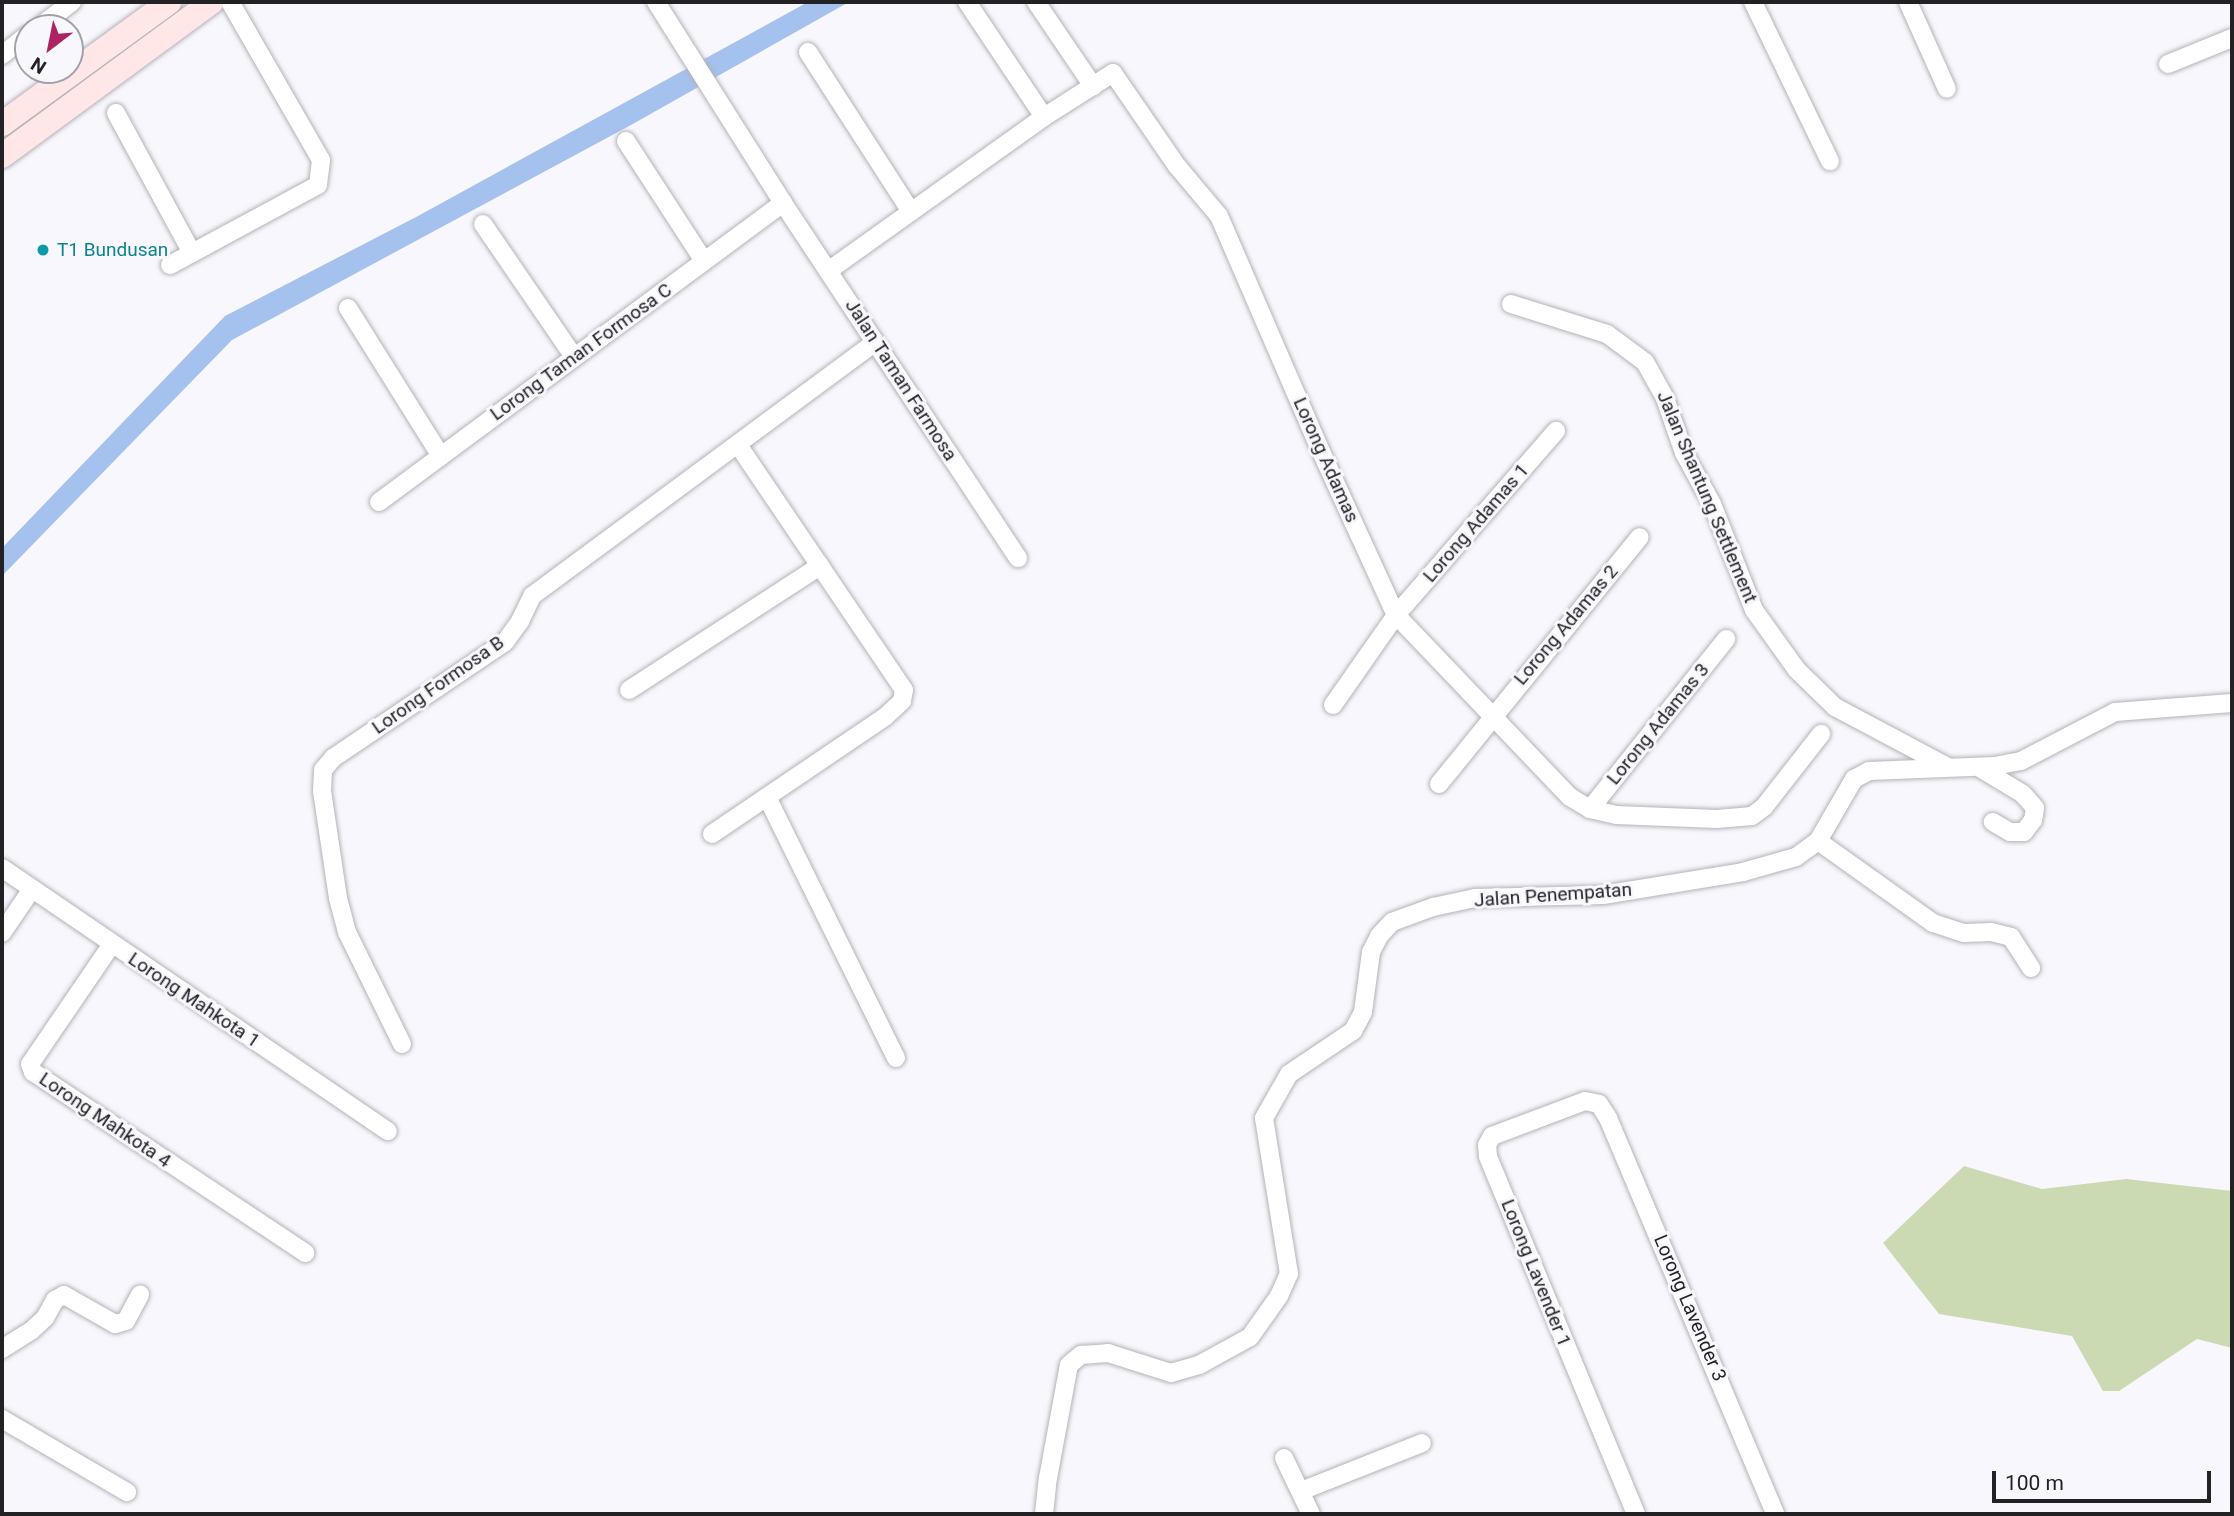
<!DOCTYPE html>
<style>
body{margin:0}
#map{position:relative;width:2234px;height:1516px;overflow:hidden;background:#f9f7fe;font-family:Roboto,sans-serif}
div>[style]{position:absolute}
.green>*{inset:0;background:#cbdab3}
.water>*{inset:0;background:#a5c1ee}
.roads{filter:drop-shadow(0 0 2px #b4b2b8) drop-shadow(0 0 2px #b4b2b8)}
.street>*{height:18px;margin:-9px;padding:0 9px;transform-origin:9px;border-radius:9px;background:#fff}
.secondary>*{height:24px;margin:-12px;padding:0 12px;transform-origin:12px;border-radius:12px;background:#fee7e6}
.dots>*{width:19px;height:19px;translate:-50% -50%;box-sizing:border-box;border:4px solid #f9f7fe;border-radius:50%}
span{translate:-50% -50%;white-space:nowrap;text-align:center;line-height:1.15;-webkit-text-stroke:6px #f9f7fe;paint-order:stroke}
.culture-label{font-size:19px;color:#0d838f}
.left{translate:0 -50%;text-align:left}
.street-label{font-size:19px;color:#222124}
.frame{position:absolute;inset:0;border:4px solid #222124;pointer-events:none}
.north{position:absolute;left:14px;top:14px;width:70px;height:70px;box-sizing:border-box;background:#f9f7fe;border:2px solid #a3a1a7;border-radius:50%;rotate:212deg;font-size:19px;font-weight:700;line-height:28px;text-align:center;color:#222124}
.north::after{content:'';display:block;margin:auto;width:24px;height:32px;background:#ad2263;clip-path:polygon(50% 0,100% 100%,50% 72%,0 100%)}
.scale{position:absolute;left:1992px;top:1471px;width:219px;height:32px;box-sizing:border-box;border:4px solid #222124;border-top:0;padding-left:9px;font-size:21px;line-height:24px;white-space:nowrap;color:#222124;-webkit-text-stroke:5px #f9f7fe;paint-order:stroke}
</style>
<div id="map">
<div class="green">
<div style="clip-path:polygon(1964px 1166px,2042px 1189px,2126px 1179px,2232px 1191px,2232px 1348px,2197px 1339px,2119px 1391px,2103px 1391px,2072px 1336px,1939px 1314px,1883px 1243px)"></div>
</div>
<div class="water">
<div style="clip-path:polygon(808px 2px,849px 2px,631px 125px,232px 340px,2px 576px,2px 548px,225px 316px,418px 216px)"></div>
</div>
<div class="roads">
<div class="street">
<div style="left:656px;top:2px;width:238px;rotate:57.7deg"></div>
<div style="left:783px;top:203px;width:426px;rotate:56.5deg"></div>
<div style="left:967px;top:2px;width:138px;rotate:56.2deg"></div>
<div style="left:1036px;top:2px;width:102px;rotate:55.8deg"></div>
<div style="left:1753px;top:2px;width:177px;rotate:64.2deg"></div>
<div style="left:1908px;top:2px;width:95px;rotate:65.9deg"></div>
<div style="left:38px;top:28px;width:43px;rotate:-37.4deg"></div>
<div style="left:808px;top:52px;width:190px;rotate:57.2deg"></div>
<div style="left:2px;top:55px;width:33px;rotate:-38deg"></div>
<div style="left:2168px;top:64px;width:69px;rotate:-22.1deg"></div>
<div style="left:116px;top:113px;width:159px;rotate:61.5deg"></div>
<div style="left:626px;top:141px;width:143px;rotate:57deg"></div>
<div style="left:483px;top:224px;width:161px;rotate:55.6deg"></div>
<div style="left:170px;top:265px;width:168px;rotate:-28.4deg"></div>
<div style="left:318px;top:185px;width:25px;rotate:-83deg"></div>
<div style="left:321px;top:160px;width:182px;rotate:-119.9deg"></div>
<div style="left:828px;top:271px;width:265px;rotate:-35.5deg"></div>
<div style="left:1044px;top:117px;width:82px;rotate:-32.5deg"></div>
<div style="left:1113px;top:73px;width:113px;rotate:55.5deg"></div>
<div style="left:1177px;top:166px;width:65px;rotate:50deg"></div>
<div style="left:1219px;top:216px;width:249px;rotate:66.6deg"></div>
<div style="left:1318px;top:445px;width:187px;rotate:65.4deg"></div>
<div style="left:1396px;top:615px;width:252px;rotate:46.3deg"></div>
<div style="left:1570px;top:797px;width:23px;rotate:31deg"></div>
<div style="left:1590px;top:809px;width:27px;rotate:13deg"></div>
<div style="left:1616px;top:815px;width:101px;rotate:2.3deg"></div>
<div style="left:1717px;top:819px;width:35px;rotate:-5deg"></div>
<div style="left:1752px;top:816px;width:15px;rotate:-37deg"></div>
<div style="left:1764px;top:807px;width:93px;rotate:-52deg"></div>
<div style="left:1511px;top:304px;width:101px;rotate:17.4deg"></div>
<div style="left:1607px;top:334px;width:47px;rotate:36.4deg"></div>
<div style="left:1645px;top:362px;width:41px;rotate:60.9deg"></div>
<div style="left:1665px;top:398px;width:58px;rotate:70.9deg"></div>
<div style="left:1684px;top:453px;width:58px;rotate:61.2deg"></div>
<div style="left:1712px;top:504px;width:114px;rotate:68.4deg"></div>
<div style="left:1754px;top:610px;width:74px;rotate:54.4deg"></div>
<div style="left:1797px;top:670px;width:53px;rotate:44.2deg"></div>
<div style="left:1835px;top:707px;width:128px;rotate:28deg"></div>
<div style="left:348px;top:308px;width:175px;rotate:57.9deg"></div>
<div style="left:379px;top:502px;width:503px;rotate:-36.51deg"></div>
<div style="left:629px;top:690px;width:228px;rotate:-33deg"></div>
<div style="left:1333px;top:705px;width:110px;rotate:-55deg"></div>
<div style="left:1396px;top:615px;width:244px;rotate:-49deg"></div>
<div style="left:1980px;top:768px;width:50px;rotate:31.2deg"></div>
<div style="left:2023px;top:794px;width:18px;rotate:49deg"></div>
<div style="left:2035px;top:808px;width:12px;rotate:99deg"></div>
<div style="left:2033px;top:820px;width:15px;rotate:127deg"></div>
<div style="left:2024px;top:832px;width:14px;rotate:180deg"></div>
<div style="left:2010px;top:832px;width:20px;rotate:-150deg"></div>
<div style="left:1439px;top:784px;width:318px;rotate:-50.9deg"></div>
<div style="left:767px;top:797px;width:291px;rotate:63.7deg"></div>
<div style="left:1590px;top:809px;width:218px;rotate:-51.3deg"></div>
<div style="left:712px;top:834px;width:210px;rotate:-34.1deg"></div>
<div style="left:886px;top:716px;width:22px;rotate:-43deg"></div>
<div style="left:902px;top:701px;width:11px;rotate:-80deg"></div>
<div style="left:904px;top:690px;width:295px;rotate:-124.1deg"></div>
<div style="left:1818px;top:841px;width:141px;rotate:35.5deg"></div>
<div style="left:1933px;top:923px;width:33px;rotate:18deg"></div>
<div style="left:1964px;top:933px;width:27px;rotate:-2deg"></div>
<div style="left:1991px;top:932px;width:21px;rotate:14deg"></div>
<div style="left:2011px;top:937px;width:37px;rotate:57deg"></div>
<div style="left:2px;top:868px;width:467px;rotate:34.3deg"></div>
<div style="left:2px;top:933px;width:53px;rotate:-55.7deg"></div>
<div style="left:112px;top:944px;width:145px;rotate:124.3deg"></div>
<div style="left:30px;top:1064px;width:9px;rotate:69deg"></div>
<div style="left:33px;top:1072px;width:327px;rotate:33.6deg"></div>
<div style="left:402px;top:1044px;width:125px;rotate:-116.2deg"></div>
<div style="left:347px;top:932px;width:35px;rotate:-105deg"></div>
<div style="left:338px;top:898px;width:108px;rotate:-98.5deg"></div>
<div style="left:322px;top:791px;width:21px;rotate:-87deg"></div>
<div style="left:323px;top:770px;width:16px;rotate:-50deg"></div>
<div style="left:333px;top:758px;width:207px;rotate:-34deg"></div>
<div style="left:505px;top:642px;width:26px;rotate:-54deg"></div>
<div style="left:520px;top:621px;width:28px;rotate:-64deg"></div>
<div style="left:532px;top:596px;width:427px;rotate:-36.5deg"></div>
<div style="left:2px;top:1349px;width:34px;rotate:-32deg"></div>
<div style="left:31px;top:1331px;width:19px;rotate:-43deg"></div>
<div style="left:45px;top:1318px;width:21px;rotate:-61deg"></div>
<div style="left:55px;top:1300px;width:10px;rotate:-29deg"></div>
<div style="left:64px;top:1295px;width:59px;rotate:29.6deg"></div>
<div style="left:115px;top:1324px;width:11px;rotate:-15deg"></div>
<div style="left:126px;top:1321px;width:30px;rotate:-62deg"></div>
<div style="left:2px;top:1419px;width:145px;rotate:30.3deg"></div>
<div style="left:1284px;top:1458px;width:62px;rotate:64.3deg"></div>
<div style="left:1301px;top:1491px;width:130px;rotate:-21.6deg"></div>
<div style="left:1044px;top:1514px;width:36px;rotate:-84deg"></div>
<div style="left:1048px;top:1478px;width:115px;rotate:-79.5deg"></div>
<div style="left:1069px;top:1365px;width:16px;rotate:-40deg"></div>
<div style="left:1081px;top:1355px;width:27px;rotate:-4deg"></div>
<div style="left:1108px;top:1353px;width:66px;rotate:17.6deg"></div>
<div style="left:1171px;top:1373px;width:29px;rotate:-16deg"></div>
<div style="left:1199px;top:1365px;width:58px;rotate:-28.8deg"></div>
<div style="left:1250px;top:1337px;width:50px;rotate:-54.7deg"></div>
<div style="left:1279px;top:1296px;width:24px;rotate:-66deg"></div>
<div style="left:1289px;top:1274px;width:158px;rotate:-99.1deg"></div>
<div style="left:1264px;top:1118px;width:51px;rotate:-60.4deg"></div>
<div style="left:1289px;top:1074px;width:77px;rotate:-33.9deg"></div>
<div style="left:1353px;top:1031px;width:21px;rotate:-62deg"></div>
<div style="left:1363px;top:1012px;width:61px;rotate:-82.4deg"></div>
<div style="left:1371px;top:952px;width:18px;rotate:-63deg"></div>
<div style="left:1379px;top:936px;width:19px;rotate:-47deg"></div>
<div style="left:1392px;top:922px;width:44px;rotate:-20.1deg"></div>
<div style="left:1433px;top:907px;width:43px;rotate:-12.1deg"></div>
<div style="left:1475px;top:898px;width:128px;rotate:-1.3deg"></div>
<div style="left:1603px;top:895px;width:142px;rotate:-9.3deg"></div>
<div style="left:1743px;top:872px;width:55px;rotate:-15.8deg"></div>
<div style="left:1796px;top:857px;width:27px;rotate:-36deg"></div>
<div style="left:1818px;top:841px;width:72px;rotate:-59.9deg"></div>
<div style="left:1854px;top:779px;width:17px;rotate:-28deg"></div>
<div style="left:1869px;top:771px;width:126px;rotate:-2.3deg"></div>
<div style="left:1995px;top:766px;width:26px;rotate:-11deg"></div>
<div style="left:2021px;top:761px;width:106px;rotate:-27.5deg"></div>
<div style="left:2115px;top:712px;width:117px;rotate:-4.4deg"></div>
<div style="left:1636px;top:1514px;width:387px;rotate:-112.5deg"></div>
<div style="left:1488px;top:1156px;width:11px;rotate:-95deg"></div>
<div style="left:1487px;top:1145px;width:10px;rotate:-61deg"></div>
<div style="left:1492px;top:1136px;width:99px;rotate:-20.6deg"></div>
<div style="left:1585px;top:1101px;width:14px;rotate:12deg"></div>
<div style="left:1599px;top:1104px;width:17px;rotate:57deg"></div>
<div style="left:1608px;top:1118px;width:430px;rotate:67.1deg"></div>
</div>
<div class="secondary">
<div style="left:2px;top:124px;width:207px;rotate:-36.1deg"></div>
<div style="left:2px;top:156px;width:260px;rotate:-36.3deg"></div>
</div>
</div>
<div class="dots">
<div style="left:43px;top:250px;background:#0f9aa8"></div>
</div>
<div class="culture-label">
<span class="left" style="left:57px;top:250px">T1 Bundusan</span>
</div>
<div class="street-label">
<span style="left:581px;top:352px;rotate:-36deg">Lorong Taman Formosa C</span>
<span style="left:901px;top:380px;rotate:57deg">Jalan Taman Farmosa</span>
<span style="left:1326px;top:460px;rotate:66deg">Lorong Adamas</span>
<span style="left:1707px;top:497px;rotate:67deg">Jalan Shantung Settlement</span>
<span style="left:1476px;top:523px;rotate:-49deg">Lorong Adamas 1</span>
<span style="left:1566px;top:625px;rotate:-50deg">Lorong Adamas 2</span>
<span style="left:438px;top:685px;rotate:-35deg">Lorong Formosa B</span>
<span style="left:1658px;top:724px;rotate:-51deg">Lorong Adamas 3</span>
<span style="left:1553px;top:895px;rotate:-4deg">Jalan Penempatan</span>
<span style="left:194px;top:1000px;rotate:34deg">Lorong Mahkota 1</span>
<span style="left:105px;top:1120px;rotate:34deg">Lorong Mahkota 4</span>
<span style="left:1536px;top:1273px;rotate:68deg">Lorong Lavender 1</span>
<span style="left:1690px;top:1308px;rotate:67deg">Lorong Lavender 3</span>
</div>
<div class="frame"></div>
<div class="north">N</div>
<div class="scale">100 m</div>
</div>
